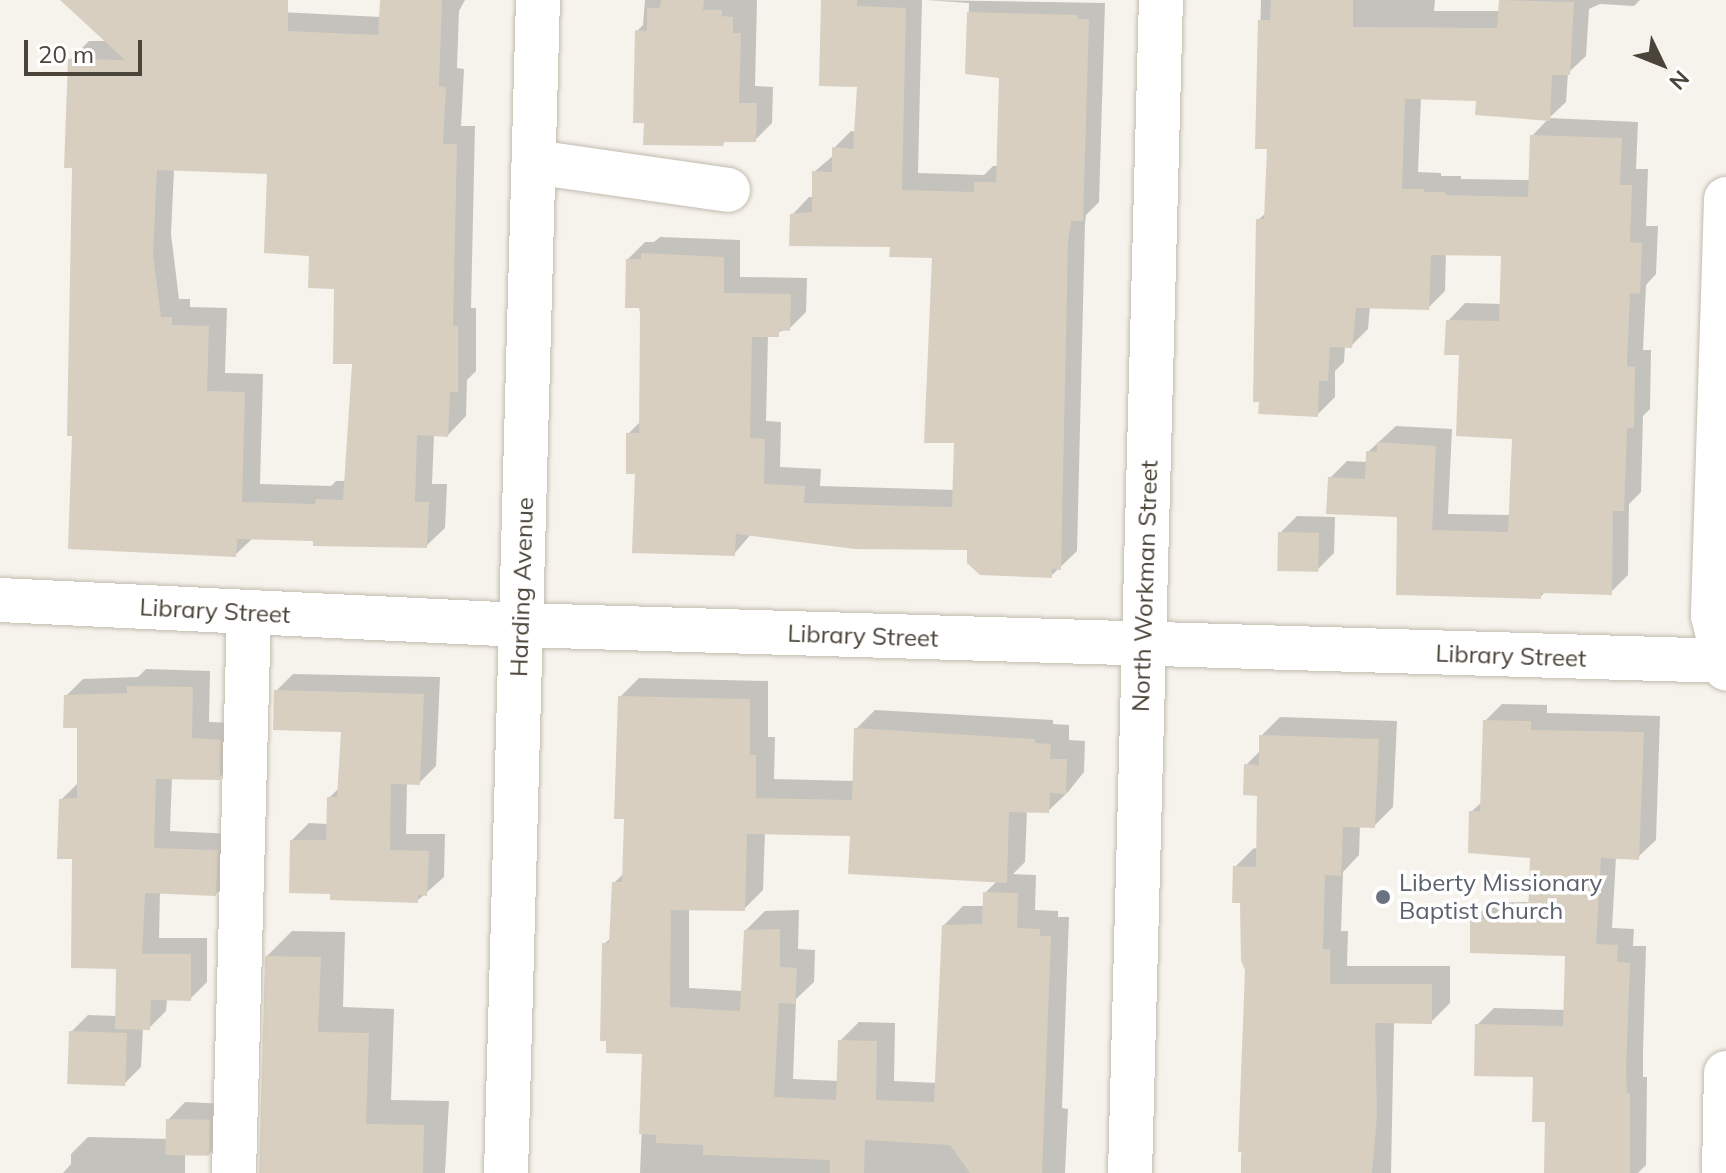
<!DOCTYPE html>
<style>
body{margin:0}
#map{position:relative;width:1726px;height:1173px;overflow:hidden;background:#f6f3ec;font-family:Mulish,sans-serif}
div>[style]{position:absolute}
.shadow>*{inset:0;background:#0003}
.building>*{inset:0;background:#d8cfc1;transform-origin:0 0}
.roads{filter:drop-shadow(0 0 2px #c2bbae) drop-shadow(0 0 2px #c2bbae)}
.minor>*{height:44px;margin:-22px;padding:0 22px;transform-origin:22px;border-radius:22px;background:#fff}
.dots>*{width:22px;height:22px;translate:-50% -50%;box-sizing:border-box;border:4px solid #fff;border-radius:50%}
span{translate:-50% -50%;white-space:nowrap;text-align:center;line-height:1.15;-webkit-text-stroke:7px #fff;paint-order:stroke}
.street-label{font-size:24px;color:#4b4439}
.worship-label{font-size:24px;color:#5b616d}
.left{translate:0 -50%;text-align:left}
.north{position:absolute;left:1622px;top:24px;width:80px;height:80px;-webkit-text-stroke:6px #fff;paint-order:stroke;rotate:133deg;font-size:22px;font-weight:700;line-height:32px;text-align:center;color:#4b4439}
.north::after{content:'';display:block;margin:auto;width:28px;height:36px;background:#4b4439;clip-path:polygon(50% 0,100% 100%,50% 72%,0 100%)}
.scale{position:absolute;left:24px;top:40px;width:118px;height:36px;box-sizing:border-box;border:4px solid #4b4439;border-top:0;padding-left:10px;font-size:24px;line-height:28px;white-space:nowrap;color:#4b4439;-webkit-text-stroke:6px #fff;paint-order:stroke}
</style>
<div id="map">
<div class="shadow">
<div style="clip-path:polygon(evenodd,72px 0,159px 0,159px 6px,381px 17px,382px 0,465px 0,459px 11px,457px 68px,464px 69px,461px 126px,475px 126px,471px 308px,476px 308px,476px 371px,467px 380px,466px 416px,448px 435px,434px 434px,432px 484px,447px 484px,445px 528px,426px 546px,253px 538px,235px 555px,74px 434px,74px 166px,70px 60px,89px 41px,108px 41px,72px 0,174px 169px,269px 172px,311px 254px,336px 287px,354px 362px,346px 481px,336px 481px,331px 486px,260px 484px,263px 374px,225px 373px,227px 308px,190px 307px,190px 299px,179px 299px,171px 234px,174px 169px)"></div>
<div style="clip-path:polygon(645px 0,757px 0,755px 86px,773px 87px,772px 123px,755px 140px,727px 140px,722px 144px,646px 121px,637px 31px,643px 25px)"></div>
<div style="clip-path:polygon(821px 0,922px 0,918px 173px,984px 175px,993px 166px,999px 166px,1001px 76px,967px 72px,969px 3px,926px 0,1105px 3px,1099px 202px,1086px 215px,1085px 223px,1077px 551px,1051px 576px,969px 548px,751px 534px,734px 554px,638px 472px,628px 434px,641px 421px,642px 313px,628px 259px,645px 242px,654px 242px,660px 237px,740px 240px,740px 277px,807px 278px,806px 312px,789px 329px,768px 335px,766px 421px,781px 422px,780px 467px,821px 469px,820px 486px,955px 490px,956px 441px,934px 256px,792px 215px,809px 197px,814px 197px,814px 172px,834px 155px,834px 148px,851px 131px,856px 132px,859px 85px)"></div>
<div style="clip-path:polygon(evenodd,1261px 0,1435px 0,1434px 11px,1501px 11px,1501px 0,1640px 0,1634px 6px,1600px 4px,1589px 9px,1586px 56px,1568px 73px,1566px 102px,1549px 118px,1638px 122px,1636px 169px,1648px 169px,1646px 226px,1658px 226px,1656px 274px,1646px 285px,1643px 350px,1651px 350px,1650px 409px,1643px 416px,1641px 492px,1629px 504px,1628px 575px,1611px 592px,1546px 591px,1540px 597px,1330px 478px,1347px 461px,1368px 462px,1368px 452px,1396px 426px,1452px 429px,1448px 514px,1511px 515px,1514px 437px,1461px 353px,1448px 321px,1465px 303px,1502px 304px,1503px 254px,1446px 253px,1445px 291px,1428px 308px,1370px 306px,1368px 329px,1351px 346px,1345px 346px,1344px 362px,1335px 371px,1335px 397px,1317px 415px,1258px 220px,1267px 212px,1269px 147px,1257px 147px,1261px 0,1421px 98px,1478px 99px,1548px 119px,1532px 136px,1530px 180px,1461px 179px,1461px 176px,1441px 176px,1441px 173px,1418px 172px,1421px 98px)"></div>
<div style="clip-path:polygon(1297px 516px,1335px 517px,1334px 553px,1317px 570px,1280px 533px)"></div>
<div style="clip-path:polygon(146px 669px,210px 671px,209px 722px,237px 723px,236px 760px,219px 778px,172px 777px,170px 831px,234px 834px,233px 877px,216px 894px,160px 892px,159px 938px,207px 938px,207px 982px,190px 999px,167px 999px,166px 1011px,149px 1028px,143px 1028px,141px 1067px,124px 1084px,71px 1032px,88px 1015px,117px 1016px,118px 968px,74px 857px,61px 800px,78px 783px,79px 726px,66px 696px,83px 679px,138px 677px)"></div>
<div style="clip-path:polygon(293px 674px,440px 677px,436px 766px,419px 783px,407px 783px,406px 834px,445px 834px,444px 877px,417px 901px,292px 840px,309px 823px,328px 824px,329px 798px,340px 787px,343px 730px,276px 691px)"></div>
<div style="clip-path:polygon(evenodd,639px 678px,768px 681px,768px 737px,775px 737px,774px 779px,854px 781px,856px 729px,875px 710px,1053px 720px,1053px 724px,1069px 725px,1069px 740px,1085px 741px,1084px 772px,1068px 792px,1048px 811px,1027px 810px,1025px 862px,1013px 874px,1036px 875px,1035px 910px,1058px 911px,1058px 917px,1069px 917px,1062px 1108px,1068px 1109px,1065px 1173px,640px 1173px,645px 1052px,604px 944px,612px 937px,614px 883px,624px 873px,626px 817px,620px 697px,639px 678px,765px 832px,852px 834px,998px 880px,985px 893px,985px 906px,963px 906px,944px 925px,937px 1083px,894px 1081px,895px 1023px,859px 1022px,840px 1041px,839px 1081px,793px 1079px,796px 999px,814px 982px,815px 950px,798px 949px,799px 910px,765px 911px,746px 930px,743px 991px,689px 988px,689px 908px,744px 909px,763px 890px,765px 832px)"></div>
<div style="clip-path:polygon(1502px 704px,1547px 705px,1547px 713px,1660px 716px,1656px 840px,1638px 857px,1616px 857px,1612px 928px,1634px 929px,1633px 946px,1646px 946px,1643px 1053px,1643px 1077px,1647px 1077px,1646px 1165px,1638px 1173px,1546px 1173px,1547px 1120px,1535px 1075px,1477px 1025px,1494px 1008px,1566px 1010px,1567px 954px,1472px 920px,1490px 903px,1530px 902px,1532px 856px,1471px 812px,1483px 801px,1485px 721px)"></div>
<div style="clip-path:polygon(1280px 717px,1397px 721px,1393px 807px,1374px 826px,1360px 825px,1359px 855px,1343px 872px,1341px 931px,1348px 931px,1347px 966px,1450px 966px,1450px 1003px,1431px 1022px,1394px 1021px,1391px 1173px,1241px 1173px,1247px 969px,1242px 902px,1235px 867px,1254px 848px,1258px 849px,1259px 794px,1246px 765px,1261px 750px,1261px 736px)"></div>
<div style="clip-path:polygon(292px 931px,345px 932px,343px 1007px,394px 1009px,391px 1100px,449px 1101px,445px 1173px,261px 1173px,267px 956px)"></div>
<div style="clip-path:polygon(185px 1102px,227px 1104px,226px 1137px,209px 1154px,185px 1153px,185px 1173px,63px 1173px,71px 1164px,71px 1154px,88px 1137px,168px 1139px,168px 1120px)"></div>
</div>
<div class="building">
<div style="clip-path:polygon(evenodd,60px 0,288px 0,288px 31px,378px 35px,380px 0,442px 0,439px 86px,446px 87px,443px 144px,457px 144px,453px 326px,458px 326px,458px 392px,450px 392px,448px 437px,417px 435px,415px 502px,429px 502px,427px 548px,313px 546px,313px 541px,237px 539px,236px 557px,68px 549px,72px 436px,67px 436px,72px 168px,64px 168px,68px 59px,125px 60px,60px 0,157px 170px,267px 174px,264px 253px,309px 256px,308px 288px,334px 289px,333px 364px,352px 364px,343px 500px,316px 499px,315px 504px,242px 502px,245px 392px,207px 391px,209px 326px,172px 325px,172px 317px,161px 317px,153px 254px,157px 170px)"></div>
<div style="clip-path:polygon(661px 0,704px 0,703px 10px,722px 10px,722px 16px,733px 17px,733px 33px,741px 33px,739px 103px,757px 103px,756px 142px,724px 142px,723px 146px,643px 145px,644px 123px,633px 123px,635px 30px,647px 31px,647px 8px,660px 8px)"></div>
<div style="clip-path:polygon(821px 0,857px 0,857px 6px,906px 8px,902px 190px,974px 192px,974px 182px,996px 182px,999px 78px,965px 74px,967px 12px,1078px 15px,1078px 19px,1089px 19px,1083px 221px,1071px 221px,1068px 242px,1061px 570px,1052px 569px,1052px 578px,980px 575px,967px 563px,967px 550px,855px 549px,736px 534px,735px 556px,632px 553px,635px 474px,626px 474px,626px 433px,639px 433px,640px 313px,639px 308px,625px 308px,626px 259px,641px 259px,641px 253px,724px 257px,724px 293px,791px 294px,790px 331px,779px 330px,779px 337px,752px 337px,750px 438px,765px 439px,764px 484px,805px 486px,804px 503px,952px 507px,954px 443px,924px 443px,932px 258px,889px 257px,890px 247px,789px 246px,790px 214px,812px 212px,812px 171px,832px 172px,832px 147px,853px 149px,857px 87px,819px 86px)"></div>
<div style="clip-path:polygon(1271px 0,1353px 0,1353px 27px,1497px 28px,1499px 0,1574px 2px,1570px 75px,1552px 75px,1550px 121px,1475px 115px,1476px 101px,1405px 99px,1402px 189px,1424px 189px,1424px 192px,1445px 192px,1445px 195px,1528px 197px,1530px 135px,1622px 138px,1620px 185px,1632px 185px,1630px 242px,1642px 243px,1640px 294px,1630px 293px,1627px 366px,1635px 367px,1634px 428px,1627px 428px,1624px 511px,1613px 511px,1612px 595px,1541px 593px,1541px 599px,1396px 595px,1397px 517px,1326px 514px,1328px 477px,1365px 479px,1366px 451px,1377px 452px,1377px 442px,1436px 446px,1432px 530px,1508px 532px,1512px 439px,1456px 436px,1459px 355px,1444px 355px,1446px 320px,1499px 321px,1501px 256px,1431px 255px,1429px 310px,1356px 308px,1352px 348px,1330px 347px,1328px 381px,1319px 381px,1318px 417px,1258px 414px,1259px 402px,1253px 402px,1256px 219px,1264px 219px,1267px 149px,1255px 149px,1258px 20px,1270px 20px)"></div>
<div style="left:1278px;top:532px;width:41px;height:39px;rotate:1deg"></div>
<div style="clip-path:polygon(127px 686px,193px 687px,192px 738px,221px 740px,220px 780px,156px 779px,154px 848px,218px 850px,216px 896px,145px 893px,142px 954px,191px 954px,191px 1001px,151px 1000px,150px 1030px,115px 1029px,116px 969px,71px 968px,72px 859px,57px 859px,59px 799px,77px 798px,77px 728px,63px 728px,64px 695px,127px 693px)"></div>
<div style="clip-path:polygon(274px 690px,424px 694px,420px 785px,391px 784px,390px 850px,429px 851px,427px 896px,418px 895px,418px 903px,330px 900px,330px 894px,289px 893px,290px 840px,326px 840px,327px 797px,337px 797px,341px 732px,273px 730px)"></div>
<div style="clip-path:polygon(618px 696px,750px 699px,750px 755px,756px 755px,756px 798px,852px 800px,854px 728px,1035px 739px,1035px 743px,1051px 744px,1050px 759px,1067px 759px,1066px 794px,1050px 793px,1049px 813px,1009px 812px,1007px 883px,848px 874px,850px 836px,747px 834px,745px 911px,671px 910px,670px 1007px,740px 1011px,744px 930px,780px 929px,780px 967px,797px 968px,795px 1004px,779px 1003px,774px 1097px,836px 1100px,838px 1040px,877px 1041px,876px 1100px,934px 1102px,942px 925px,982px 924px,983px 892px,1018px 893px,1017px 928px,1040px 929px,1040px 936px,1051px 936px,1042px 1173px,970px 1173px,950px 1145px,865px 1140px,864px 1173px,830px 1173px,830px 1160px,703px 1155px,703px 1145px,656px 1143px,656px 1135px,639px 1134px,642px 1054px,606px 1053px,606px 1041px,600px 1041px,602px 943px,609px 943px,612px 882px,622px 882px,624px 819px,614px 819px)"></div>
<div style="clip-path:polygon(1483px 720px,1531px 721px,1531px 730px,1644px 732px,1639px 860px,1601px 858px,1596px 944px,1618px 945px,1617px 962px,1630px 963px,1626px 1071px,1627px 1093px,1630px 1093px,1630px 1173px,1544px 1173px,1545px 1122px,1532px 1122px,1533px 1077px,1474px 1076px,1475px 1024px,1563px 1026px,1565px 956px,1470px 953px,1470px 919px,1528px 918px,1530px 858px,1468px 853px,1469px 811px,1480px 811px)"></div>
<div style="clip-path:polygon(1259px 735px,1379px 739px,1375px 828px,1343px 827px,1341px 876px,1325px 875px,1323px 949px,1330px 949px,1330px 984px,1432px 984px,1432px 1024px,1375px 1023px,1377px 1116px,1372px 1173px,1241px 1173px,1242px 1152px,1238px 1152px,1245px 970px,1241px 961px,1240px 903px,1232px 903px,1233px 866px,1256px 867px,1257px 796px,1243px 795px,1244px 764px,1259px 765px)"></div>
<div style="clip-path:polygon(265px 956px,321px 957px,318px 1032px,369px 1033px,366px 1124px,424px 1125px,423px 1173px,259px 1173px)"></div>
<div style="left:69px;top:1031px;width:58px;height:53px;rotate:2deg"></div>
<div style="left:166px;top:1119px;width:44px;height:36px;rotate:1deg"></div>
</div>
<div class="roads">
<div class="minor">
<div style="left:534px;top:162px;width:196px;rotate:8.2deg"></div>
<div style="left:1726px;top:199px;width:417px;rotate:91.8deg"></div>
<div style="left:1713px;top:616px;width:54px;rotate:76deg"></div>
<div style="left:0;top:600px;width:522px;rotate:2.75deg"></div>
<div style="left:521px;top:625px;width:1206px;rotate:1.71deg"></div>
<div style="left:234px;top:1173px;width:561px;rotate:-88.47deg"></div>
<div style="left:506px;top:1173px;width:1173px;rotate:-88.44deg"></div>
<div style="left:1130px;top:1173px;width:1173px;rotate:-88.49deg"></div>
<div style="left:1724px;top:1173px;width:100px;rotate:-88.9deg"></div>
</div>
</div>
<div class="dots">
<div style="left:1383px;top:897px;background:#6b7280"></div>
</div>
<div class="street-label">
<span style="left:1145px;top:586px;rotate:-88deg">North Workman Street</span>
<span style="left:522px;top:587px;rotate:-88deg">Harding Avenue</span>
<span style="left:215px;top:611px;rotate:3deg">Library Street</span>
<span style="left:863px;top:636px;rotate:2deg">Library Street</span>
<span style="left:1511px;top:656px;rotate:2deg">Library Street</span>
</div>
<div class="worship-label">
<span class="left" style="left:1399px;top:897px">Liberty Missionary<br>Baptist Church</span>
</div>
<div class="north">N</div>
<div class="scale">20 m</div>
</div>
